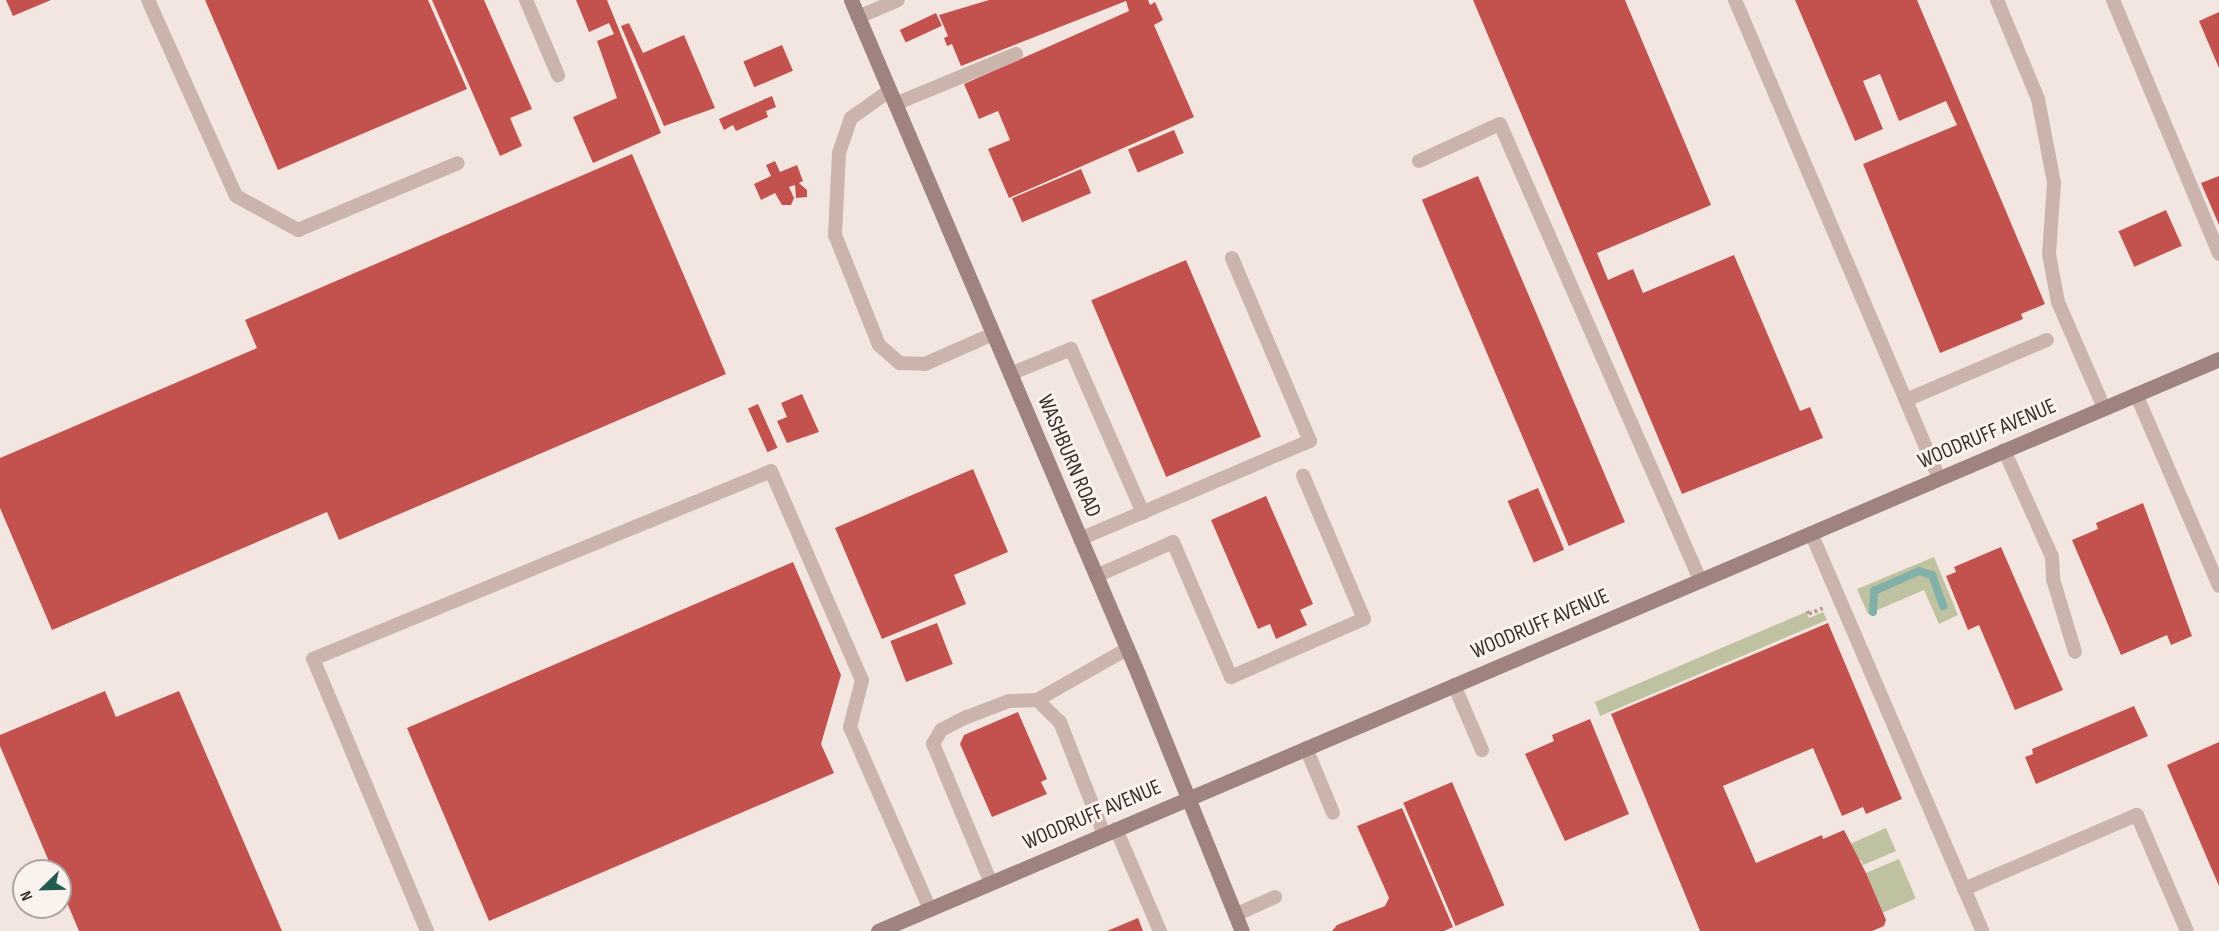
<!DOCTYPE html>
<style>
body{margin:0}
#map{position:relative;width:2219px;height:931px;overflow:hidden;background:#f3e6e1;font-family:"Sofia Sans Condensed",sans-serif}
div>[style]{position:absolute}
.green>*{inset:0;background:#bec2a0;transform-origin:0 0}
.stream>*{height:8px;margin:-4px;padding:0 4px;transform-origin:4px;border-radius:4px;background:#80b0a8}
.building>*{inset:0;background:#c3524f;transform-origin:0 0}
.path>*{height:4px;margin-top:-2px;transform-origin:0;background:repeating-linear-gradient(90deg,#b79e96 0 3px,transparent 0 6px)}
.lane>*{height:14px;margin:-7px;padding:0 7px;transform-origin:7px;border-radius:7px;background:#cbb4ac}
.secondary>*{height:15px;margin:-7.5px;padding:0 7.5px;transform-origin:7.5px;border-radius:7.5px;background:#9f837e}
span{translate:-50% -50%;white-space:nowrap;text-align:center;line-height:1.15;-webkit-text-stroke:6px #faf2ed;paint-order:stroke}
.street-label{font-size:22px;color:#3a2d2b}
.north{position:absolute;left:12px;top:859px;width:60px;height:60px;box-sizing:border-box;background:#faf2ed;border:2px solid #ada39f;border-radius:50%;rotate:247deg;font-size:16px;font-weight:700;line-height:24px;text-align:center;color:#3a2d2b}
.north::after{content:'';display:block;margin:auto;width:21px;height:27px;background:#215b52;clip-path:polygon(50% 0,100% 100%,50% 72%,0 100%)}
</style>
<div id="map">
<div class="green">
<div style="clip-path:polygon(1934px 557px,1958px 615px,1939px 624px,1924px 590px,1868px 614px,1857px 589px)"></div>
<div style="clip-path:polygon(1806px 612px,1809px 618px,1823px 612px,1827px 620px,1600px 716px,1595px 702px)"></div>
<div style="clip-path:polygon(1886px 828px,1896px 851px,1863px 865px,1861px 860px,1857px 861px,1850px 844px)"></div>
<div style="left:1899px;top:859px;width:43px;height:36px;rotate:67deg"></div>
</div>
<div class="stream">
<div style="left:1873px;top:612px;width:21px;rotate:-87deg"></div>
<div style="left:1874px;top:591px;width:49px;rotate:-24deg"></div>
<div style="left:1919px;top:571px;width:14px;rotate:17deg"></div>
<div style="left:1932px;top:575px;width:33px;rotate:70deg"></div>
</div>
<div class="building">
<div style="clip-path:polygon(6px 0,51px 0,13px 16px)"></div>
<div style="clip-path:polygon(205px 0,428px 0,467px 89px,278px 170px)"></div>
<div style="clip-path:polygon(432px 0,484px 0,532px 109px,510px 118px,522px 146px,500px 156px)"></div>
<div style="clip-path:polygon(576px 0,607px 0,661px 133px,593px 163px,573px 117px,617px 98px,597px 41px,614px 34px,609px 23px,589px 32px)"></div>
<div style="clip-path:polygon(989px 0,1148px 0,1150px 5px,1155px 2px,1163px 20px,1154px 25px,1194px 117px,1009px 198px,988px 149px,1010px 140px,998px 111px,979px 119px,964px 84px,1129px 11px,1126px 1px,961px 66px,952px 44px,947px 46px,944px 38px,948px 36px,939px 15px)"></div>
<div style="clip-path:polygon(1473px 0,1625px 0,1711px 205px,1597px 253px,1608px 280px,1633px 269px,1643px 293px,1734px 255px,1800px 411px,1810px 407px,1823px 438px,1682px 494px)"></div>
<div style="clip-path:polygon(1795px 0,1917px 0,2045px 304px,2021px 314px,2023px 319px,1940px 353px,1863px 164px,1957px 125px,1946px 101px,1899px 121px,1880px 74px,1863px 81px,1883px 129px,1855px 141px)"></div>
<div style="clip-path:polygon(2219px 12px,2219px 68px,2199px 21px)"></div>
<div style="left:936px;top:13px;width:14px;height:40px;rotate:65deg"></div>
<div style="clip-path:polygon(629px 23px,643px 53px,684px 35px,715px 108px,664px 126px,621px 26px)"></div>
<div style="left:782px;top:45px;width:28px;height:42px;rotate:67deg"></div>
<div style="clip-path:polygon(772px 96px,776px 107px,766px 111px,768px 117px,736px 131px,733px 125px,724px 130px,719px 119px)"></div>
<div style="left:1174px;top:130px;width:25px;height:50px;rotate:67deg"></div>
<div style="clip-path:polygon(632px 154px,726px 374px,339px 540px,327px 512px,52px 630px,0 508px,0 458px,257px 348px,245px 320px)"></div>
<div style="clip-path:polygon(775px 161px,780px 172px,797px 165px,803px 181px,799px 183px,807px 190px,807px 197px,796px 198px,795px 185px,789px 187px,794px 198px,791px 205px,782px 205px,775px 193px,761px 200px,754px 184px,771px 176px,766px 165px)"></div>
<div style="left:1081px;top:169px;width:26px;height:75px;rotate:67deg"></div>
<div style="left:1478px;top:176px;width:376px;height:61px;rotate:67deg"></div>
<div style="clip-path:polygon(2219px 176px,2219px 225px,2201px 183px)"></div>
<div style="left:2166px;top:210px;width:39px;height:52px;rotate:66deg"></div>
<div style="left:1186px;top:260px;width:192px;height:103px;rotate:67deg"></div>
<div style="clip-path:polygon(802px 394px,819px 432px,787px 443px,777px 421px,787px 417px,781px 403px)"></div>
<div style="left:758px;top:404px;width:48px;height:11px;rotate:66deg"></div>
<div style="clip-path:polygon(973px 469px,1008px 552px,954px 575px,966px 604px,882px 639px,835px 528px)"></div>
<div style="left:1538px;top:488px;width:67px;height:33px;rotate:67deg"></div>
<div style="clip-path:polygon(1266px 496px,1313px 604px,1300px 610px,1307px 625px,1276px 639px,1270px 624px,1258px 629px,1211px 520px)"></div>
<div style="clip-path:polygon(2143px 503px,2192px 636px,2171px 645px,2167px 635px,2121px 655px,2072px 540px,2098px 529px,2096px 523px)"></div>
<div style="clip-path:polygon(2001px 547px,2063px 690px,2015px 710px,1979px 625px,1968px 630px,1946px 576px,1956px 572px,1954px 567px)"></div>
<div style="clip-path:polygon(793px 562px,841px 675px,821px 744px,834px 773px,489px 921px,407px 728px)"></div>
<div style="left:937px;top:623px;width:44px;height:50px;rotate:69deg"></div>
<div style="clip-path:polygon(1828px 623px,1902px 799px,1866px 814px,1863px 807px,1842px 816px,1813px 748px,1723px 786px,1756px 863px,1822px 835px,1823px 839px,1844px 830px,1866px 873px,1886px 920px,1884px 926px,1872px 931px,1700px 931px,1611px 714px)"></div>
<div style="clip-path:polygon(105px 691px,116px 717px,179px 691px,282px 931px,79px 931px,60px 886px,60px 871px,53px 871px,0 746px,0 735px)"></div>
<div style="clip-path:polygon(2134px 706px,2148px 736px,2036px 784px,2025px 757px,2033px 754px,2032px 749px)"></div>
<div style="clip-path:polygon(1018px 712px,1047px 779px,1041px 782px,1047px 794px,992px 817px,960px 744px,964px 735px)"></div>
<div style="clip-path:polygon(1590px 719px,1629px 814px,1565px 841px,1525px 754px,1554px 741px,1552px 735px)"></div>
<div style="clip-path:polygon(2219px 742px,2219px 886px,2167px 765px)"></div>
<div style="left:1452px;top:782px;width:134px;height:53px;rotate:67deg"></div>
<div style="clip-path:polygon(1402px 808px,1453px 927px,1444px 931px,1332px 931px,1337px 925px,1385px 906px,1389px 898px,1357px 826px)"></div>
<div style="clip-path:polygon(1138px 918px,1143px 931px,1107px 931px)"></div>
</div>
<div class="path">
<div style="left:1807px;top:611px;width:4px;rotate:56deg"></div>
<div style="left:1809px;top:614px;width:15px;rotate:-23deg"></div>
</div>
<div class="lane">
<div style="left:148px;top:0;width:215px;rotate:65.8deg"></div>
<div style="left:236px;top:196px;width:71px;rotate:28.7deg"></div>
<div style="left:298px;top:230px;width:173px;rotate:-22.7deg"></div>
<div style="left:526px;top:0;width:82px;rotate:66.9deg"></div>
<div style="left:1735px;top:0;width:520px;rotate:66.89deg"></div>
<div style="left:1997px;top:0;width:107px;rotate:67.5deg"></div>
<div style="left:2038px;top:99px;width:86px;rotate:79.2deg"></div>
<div style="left:2054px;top:183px;width:71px;rotate:94deg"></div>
<div style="left:2049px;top:254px;width:49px;rotate:79.4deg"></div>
<div style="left:2058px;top:302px;width:116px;rotate:66.5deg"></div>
<div style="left:2113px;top:0;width:275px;rotate:67.3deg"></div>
<div style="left:858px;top:17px;width:43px;rotate:-23deg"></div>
<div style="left:889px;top:91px;width:47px;rotate:144.6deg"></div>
<div style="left:851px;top:118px;width:37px;rotate:109deg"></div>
<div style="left:839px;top:153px;width:82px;rotate:92.8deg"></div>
<div style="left:835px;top:235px;width:118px;rotate:68.2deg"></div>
<div style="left:879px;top:345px;width:28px;rotate:41deg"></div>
<div style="left:900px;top:363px;width:25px;rotate:2deg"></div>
<div style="left:925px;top:364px;width:74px;rotate:-23.8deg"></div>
<div style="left:895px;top:104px;width:131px;rotate:-22.5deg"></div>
<div style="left:1419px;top:161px;width:89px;rotate:-24.6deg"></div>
<div style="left:1500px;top:124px;width:498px;rotate:66.3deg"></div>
<div style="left:1010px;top:374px;width:66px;rotate:-22.3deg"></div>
<div style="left:1071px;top:349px;width:179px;rotate:66.3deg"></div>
<div style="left:2136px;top:394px;width:209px;rotate:66.6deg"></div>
<div style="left:1906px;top:400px;width:153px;rotate:-23.1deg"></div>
<div style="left:2004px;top:450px;width:117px;rotate:65.8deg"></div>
<div style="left:2052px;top:557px;width:22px;rotate:87deg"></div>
<div style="left:2053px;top:579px;width:76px;rotate:73.2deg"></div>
<div style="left:1811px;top:533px;width:433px;rotate:66.7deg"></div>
<div style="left:1080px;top:539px;width:250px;rotate:-23.1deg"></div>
<div style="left:1310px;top:441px;width:199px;rotate:-113.1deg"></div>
<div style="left:1096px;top:576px;width:84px;rotate:-23.8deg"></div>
<div style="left:1173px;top:542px;width:147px;rotate:66.8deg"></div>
<div style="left:1231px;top:677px;width:145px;rotate:-23.6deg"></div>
<div style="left:1364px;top:619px;width:156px;rotate:-113deg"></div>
<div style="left:1454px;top:685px;width:71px;rotate:66.7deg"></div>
<div style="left:1037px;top:700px;width:103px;rotate:-29.5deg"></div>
<div style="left:1306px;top:748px;width:70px;rotate:67.4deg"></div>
<div style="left:1116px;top:829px;width:111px;rotate:66.7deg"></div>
<div style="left:991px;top:883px;width:151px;rotate:-112.6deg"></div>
<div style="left:933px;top:744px;width:16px;rotate:-60deg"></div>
<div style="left:941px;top:730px;width:29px;rotate:-27deg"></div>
<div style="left:967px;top:717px;width:45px;rotate:-20.9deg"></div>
<div style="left:1009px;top:701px;width:28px;rotate:-2deg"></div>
<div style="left:1037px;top:700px;width:32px;rotate:44deg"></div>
<div style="left:1060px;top:722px;width:120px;rotate:68.6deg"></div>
<div style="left:1964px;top:889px;width:188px;rotate:-23.2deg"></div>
<div style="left:2137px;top:815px;width:126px;rotate:66.7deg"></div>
<div style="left:1235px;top:915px;width:44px;rotate:-24.2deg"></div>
<div style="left:427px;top:931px;width:295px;rotate:-112.7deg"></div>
<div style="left:313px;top:659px;width:495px;rotate:-22.3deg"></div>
<div style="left:771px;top:471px;width:228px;rotate:66.5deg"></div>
<div style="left:862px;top:680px;width:49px;rotate:104.3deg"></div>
<div style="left:850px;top:727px;width:199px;rotate:66.3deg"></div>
</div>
<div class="secondary">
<div style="left:851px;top:0;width:733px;rotate:66.93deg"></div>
<div style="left:1138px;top:674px;width:277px;rotate:68deg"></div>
<div style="left:878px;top:931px;width:1458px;rotate:-23.1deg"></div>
</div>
<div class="street-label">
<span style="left:1987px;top:434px;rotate:-23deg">WOODRUFF AVENUE</span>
<span style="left:1069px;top:456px;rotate:67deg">WASHBURN ROAD</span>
<span style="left:1540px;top:624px;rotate:-23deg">WOODRUFF AVENUE</span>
<span style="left:1092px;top:815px;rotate:-23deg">WOODRUFF AVENUE</span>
</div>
<div class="north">N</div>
</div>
